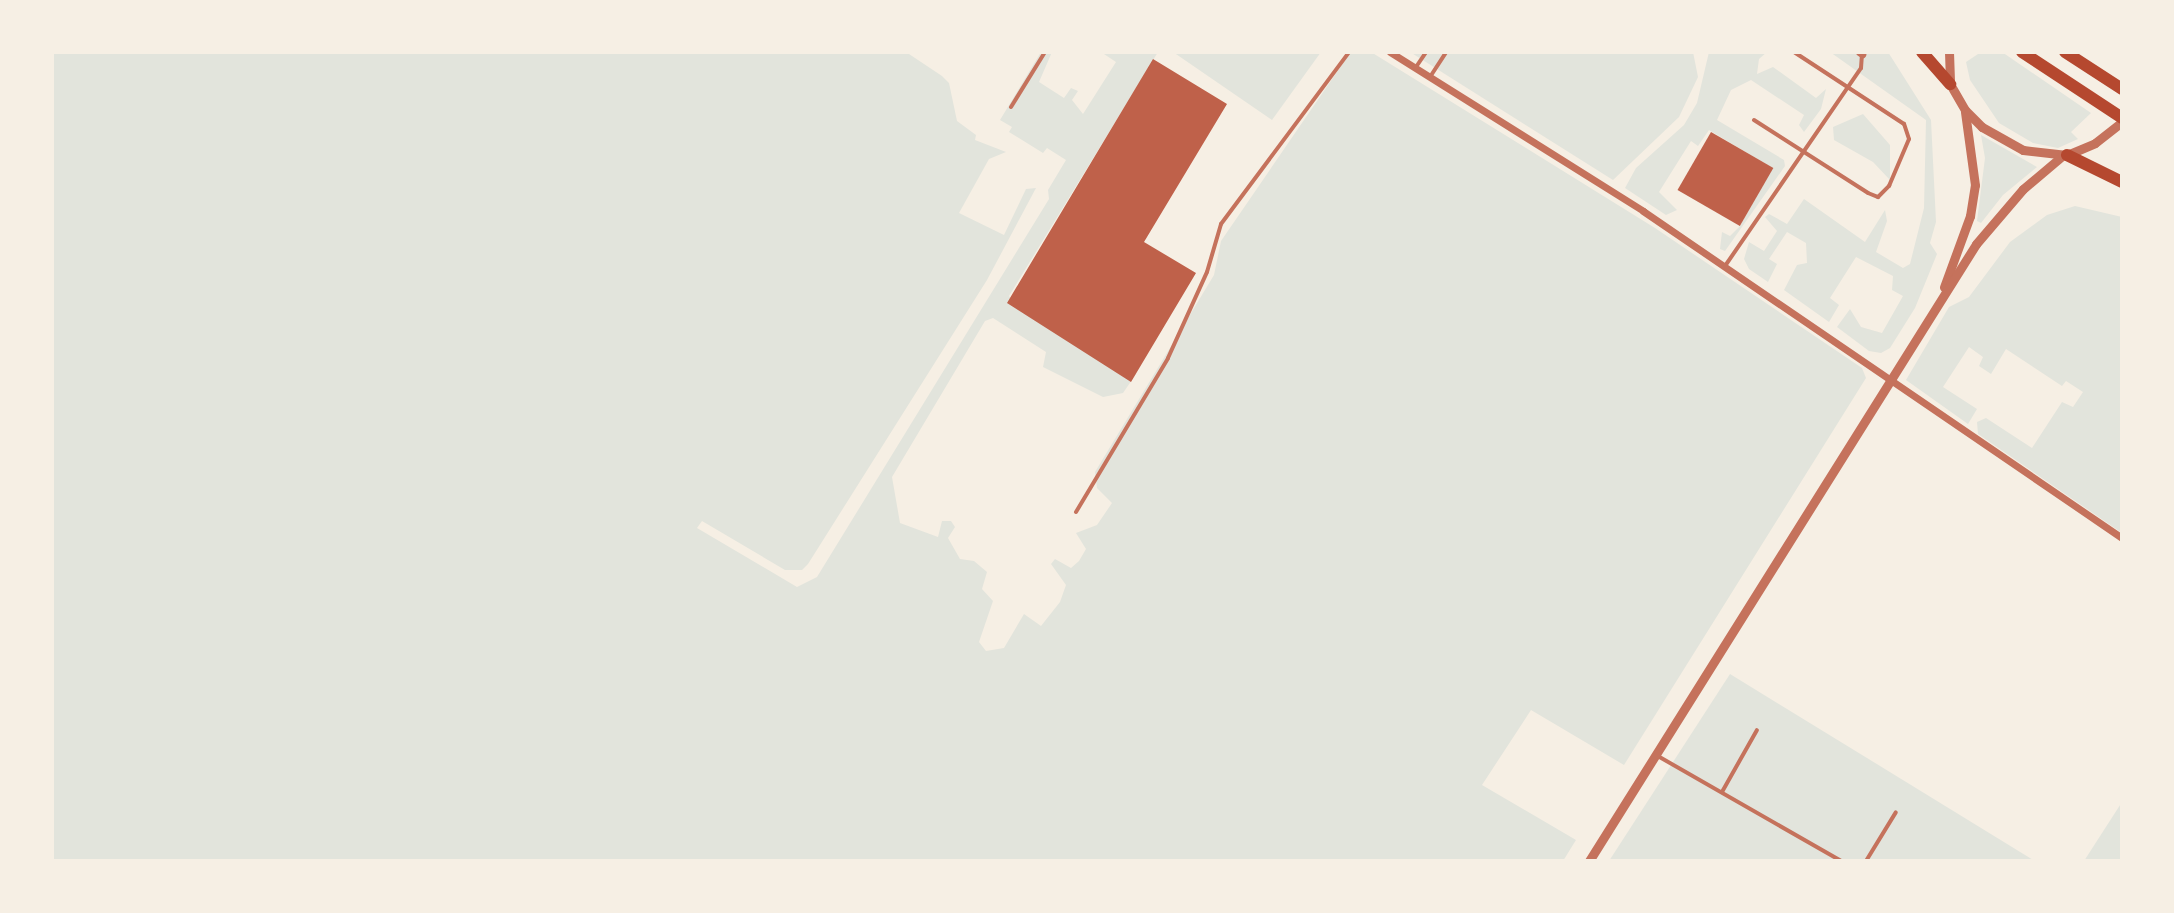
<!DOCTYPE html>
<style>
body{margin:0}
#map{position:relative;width:2174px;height:913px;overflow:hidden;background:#f6efe4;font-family:"Alegreya Sans",sans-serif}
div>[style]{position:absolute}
.green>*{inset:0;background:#e2e4dc}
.building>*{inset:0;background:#bf614a;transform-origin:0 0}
.service>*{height:4px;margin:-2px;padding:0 2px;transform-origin:2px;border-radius:2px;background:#c5725c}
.minor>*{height:7px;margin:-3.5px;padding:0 3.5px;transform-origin:3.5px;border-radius:3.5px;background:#c5725c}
.tertiary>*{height:9px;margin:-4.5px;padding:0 4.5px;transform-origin:4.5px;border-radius:4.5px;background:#c5725c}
.trunk>*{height:12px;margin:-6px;padding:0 6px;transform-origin:6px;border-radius:6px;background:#b5482f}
span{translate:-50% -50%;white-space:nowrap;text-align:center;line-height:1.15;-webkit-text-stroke:6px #f6efe4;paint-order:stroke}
.frame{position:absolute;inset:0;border:54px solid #f6efe4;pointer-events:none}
</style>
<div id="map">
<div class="green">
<div style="clip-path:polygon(52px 52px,906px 52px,942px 76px,949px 83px,957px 121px,976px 135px,975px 140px,1006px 152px,989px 159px,959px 213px,1004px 235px,1026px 189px,1036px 188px,987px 280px,808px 564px,802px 570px,785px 570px,702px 521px,697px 528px,797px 587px,817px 577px,1049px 199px,1048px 190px,1066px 160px,1047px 148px,1043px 153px,1009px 132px,1012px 127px,1000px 120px,1041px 52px,1052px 52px,1039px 82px,1064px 98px,1071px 88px,1078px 91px,1072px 100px,1083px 114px,1116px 62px,1101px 52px,1158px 52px,1009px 296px,1017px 307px,1136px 374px,1123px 393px,1103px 397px,1043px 367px,1046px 352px,993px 318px,985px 321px,892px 477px,900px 523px,938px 537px,942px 521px,951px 521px,955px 527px,948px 538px,960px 559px,974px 561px,987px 572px,982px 589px,993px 601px,979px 642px,986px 651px,1004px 648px,1024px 614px,1041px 626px,1060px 602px,1066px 585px,1051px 564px,1055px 559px,1071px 568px,1079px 561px,1086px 549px,1076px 533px,1097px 525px,1112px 503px,1097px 488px,1095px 472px,1214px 275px,1221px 241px,1350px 53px,1371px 52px,1655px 228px,1862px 368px,1866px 378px,1624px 765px,1531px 710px,1482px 785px,1576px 840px,1563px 861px,52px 861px)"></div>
<div style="clip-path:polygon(1173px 52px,1321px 52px,1272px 120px)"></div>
<div style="clip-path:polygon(1410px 52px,1693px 52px,1698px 77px,1679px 117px,1613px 180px)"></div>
<div style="clip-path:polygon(1709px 52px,1767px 52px,1759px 59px,1757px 74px,1773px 67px,1816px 98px,1826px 89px,1821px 109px,1804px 132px,1799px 125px,1804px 115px,1751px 80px,1731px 90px,1717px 120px,1784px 160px,1785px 166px,1725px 251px,1720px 249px,1722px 232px,1730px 236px,1740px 226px,1772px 168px,1709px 130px,1698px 146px,1691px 141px,1659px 192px,1677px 210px,1666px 215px,1625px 188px,1636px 168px,1684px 125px,1697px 103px)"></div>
<div style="clip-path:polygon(1830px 52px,1888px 52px,1931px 120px,1936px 222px,1930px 243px,1937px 254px,1915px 308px,1890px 348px,1881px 353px,1869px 351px,1837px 327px,1850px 309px,1861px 327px,1882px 333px,1903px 296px,1892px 290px,1893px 276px,1856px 257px,1830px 298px,1839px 305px,1829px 322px,1784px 290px,1797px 265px,1807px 263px,1806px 243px,1787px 232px,1769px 259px,1777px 264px,1768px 282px,1749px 269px,1744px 259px,1749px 242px,1764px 251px,1777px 231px,1765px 217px,1769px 214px,1787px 224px,1804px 199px,1865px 242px,1885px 210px,1887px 221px,1876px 252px,1903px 268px,1910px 264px,1924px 208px,1926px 120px)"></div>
<div style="clip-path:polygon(1981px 52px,2002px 52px,2091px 113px,2071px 132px,2078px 139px,2058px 148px,2033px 143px,1999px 123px,1970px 80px,1966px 62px)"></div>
<div style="clip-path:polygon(1863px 114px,1890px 145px,1890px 180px,1873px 162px,1834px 140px,1833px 127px)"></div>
<div style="clip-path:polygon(1981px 135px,2037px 167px,2003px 195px,1981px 223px,1977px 221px,1985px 158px)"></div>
<div style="clip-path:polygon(2075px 206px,2122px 217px,2122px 533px,1978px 434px,1977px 422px,1986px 418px,2032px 448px,2062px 402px,2073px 407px,2083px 392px,2066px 381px,2062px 386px,2006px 349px,1991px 374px,1979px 366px,1983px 357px,1969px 347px,1943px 387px,1977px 409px,1968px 424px,1906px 380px,1949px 307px,1969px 297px,2010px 242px,2047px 215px)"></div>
<div style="clip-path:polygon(1730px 674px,2035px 861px,1609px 861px)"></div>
<div style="clip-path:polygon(2122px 802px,2122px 861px,2084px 861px)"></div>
</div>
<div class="building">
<div style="clip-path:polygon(1153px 59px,1227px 104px,1144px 242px,1196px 273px,1131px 382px,1007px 303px)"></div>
<div style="left:1711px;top:132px;width:72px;height:67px;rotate:30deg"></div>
</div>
<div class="service">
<div style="left:1416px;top:67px;width:18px;rotate:-56deg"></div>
<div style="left:1430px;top:77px;width:30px;rotate:-57deg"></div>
<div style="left:1011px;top:107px;width:65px;rotate:-58.3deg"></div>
<div style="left:1754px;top:120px;width:135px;rotate:32.6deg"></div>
<div style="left:1868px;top:193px;width:11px;rotate:22deg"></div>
<div style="left:1878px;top:197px;width:16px;rotate:-45deg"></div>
<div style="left:1889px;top:186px;width:51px;rotate:-66.9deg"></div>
<div style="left:1909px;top:139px;width:16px;rotate:-108deg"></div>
<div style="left:1904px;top:124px;width:131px;rotate:-146.8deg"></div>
<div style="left:1725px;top:266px;width:240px;rotate:-55.5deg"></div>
<div style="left:1861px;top:68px;width:13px;rotate:-86deg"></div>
<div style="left:1076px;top:512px;width:179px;rotate:-59.1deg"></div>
<div style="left:1168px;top:358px;width:94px;rotate:-65.6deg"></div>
<div style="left:1207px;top:272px;width:50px;rotate:-73.7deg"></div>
<div style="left:1221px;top:224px;width:214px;rotate:-53.3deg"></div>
<div style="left:1656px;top:755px;width:213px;rotate:29.8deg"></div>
<div style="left:1722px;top:792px;width:71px;rotate:-60.6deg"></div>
<div style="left:1866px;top:861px;width:57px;rotate:-58.5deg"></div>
</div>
<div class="minor">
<div style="left:1390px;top:52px;width:299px;rotate:32.1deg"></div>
<div style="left:1643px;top:211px;width:580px;rotate:34.32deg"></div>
<div style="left:1859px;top:52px;width:4px;rotate:34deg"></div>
</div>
<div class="tertiary">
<div style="left:1949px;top:52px;width:32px;rotate:88deg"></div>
<div style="left:1950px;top:84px;width:30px;rotate:60deg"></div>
<div style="left:1965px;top:110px;width:24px;rotate:45deg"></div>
<div style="left:1982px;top:127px;width:47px;rotate:29.3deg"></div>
<div style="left:2023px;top:150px;width:44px;rotate:6.5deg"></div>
<div style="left:2067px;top:155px;width:30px;rotate:-23deg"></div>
<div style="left:2095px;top:143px;width:34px;rotate:-38deg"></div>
<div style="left:1944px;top:287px;width:76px;rotate:-69.9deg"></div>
<div style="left:1970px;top:216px;width:31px;rotate:-81deg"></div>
<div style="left:1975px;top:185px;width:74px;rotate:-97.8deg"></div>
<div style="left:1589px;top:861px;width:728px;rotate:-57.9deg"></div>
<div style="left:1976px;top:244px;width:72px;rotate:-49.5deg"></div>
<div style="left:2023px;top:189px;width:51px;rotate:-40.2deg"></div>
</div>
<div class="trunk">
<div style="left:1922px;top:52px;width:43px;rotate:48.8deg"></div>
<div style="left:2022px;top:52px;width:120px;rotate:33.4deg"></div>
<div style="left:2065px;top:52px;width:68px;rotate:33deg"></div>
<div style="left:2067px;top:155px;width:61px;rotate:26.1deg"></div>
</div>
<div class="frame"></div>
</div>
